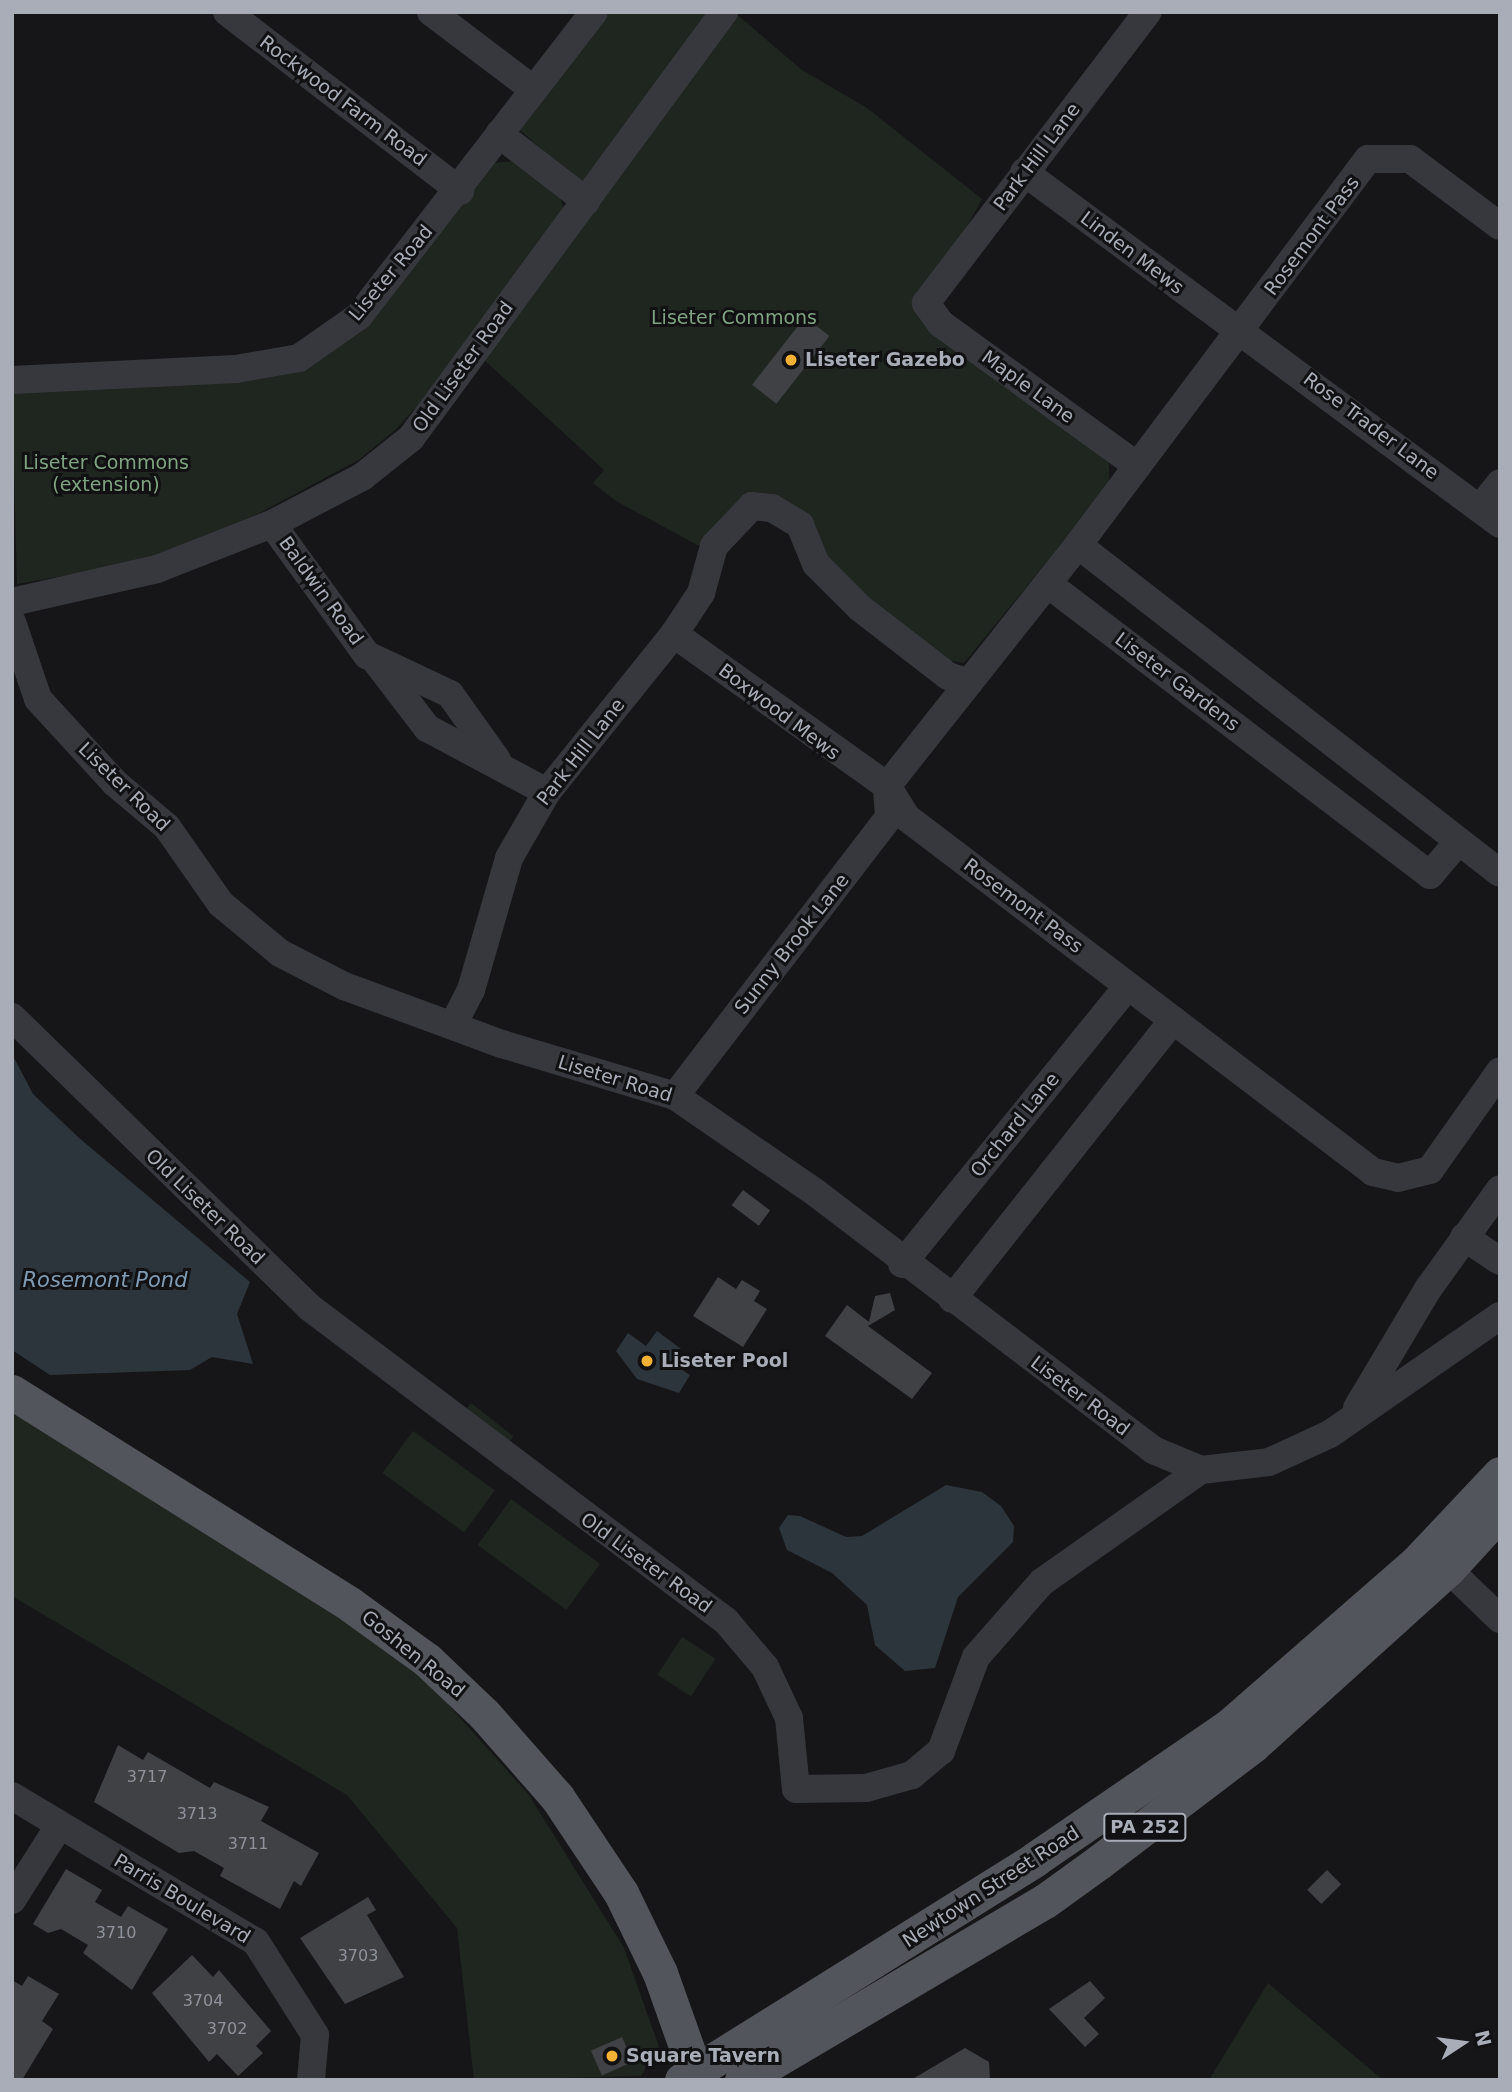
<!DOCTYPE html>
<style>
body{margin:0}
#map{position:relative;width:1512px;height:2092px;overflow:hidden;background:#161618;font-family:"DejaVu Sans",sans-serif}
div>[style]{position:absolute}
.green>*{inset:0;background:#1e261f;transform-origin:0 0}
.water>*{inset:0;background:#2c353c}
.building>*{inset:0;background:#404145;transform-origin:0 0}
.minor>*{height:28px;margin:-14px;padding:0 14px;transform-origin:14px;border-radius:14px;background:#37383d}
.major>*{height:35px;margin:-17.5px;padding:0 17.5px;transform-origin:17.5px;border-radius:17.5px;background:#53555c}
.dots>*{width:19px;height:19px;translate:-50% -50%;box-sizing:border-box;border:4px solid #111113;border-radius:50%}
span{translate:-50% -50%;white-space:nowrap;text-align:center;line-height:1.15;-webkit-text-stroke:6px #111113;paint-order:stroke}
.number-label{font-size:16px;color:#8e929b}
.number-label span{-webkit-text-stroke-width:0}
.shield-label span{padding:2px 5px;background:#111113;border:2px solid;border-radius:5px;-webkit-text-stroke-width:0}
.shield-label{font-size:18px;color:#a8adb8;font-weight:700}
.street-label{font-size:19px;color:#a8adb8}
.park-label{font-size:19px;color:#7fa381}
.poi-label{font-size:19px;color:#a8adb8;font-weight:700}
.left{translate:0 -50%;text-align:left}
.water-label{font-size:21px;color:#7f9bb3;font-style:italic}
.frame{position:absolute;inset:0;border:14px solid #a8adb8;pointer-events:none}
.north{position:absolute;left:1428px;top:2008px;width:70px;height:70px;-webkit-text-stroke:5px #111113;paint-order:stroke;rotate:77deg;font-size:19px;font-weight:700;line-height:28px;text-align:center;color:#a8adb8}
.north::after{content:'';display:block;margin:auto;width:24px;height:32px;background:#a8adb8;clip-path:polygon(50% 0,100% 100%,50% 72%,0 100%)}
</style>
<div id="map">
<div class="green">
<div style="clip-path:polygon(609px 12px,717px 12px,592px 179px,580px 183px,520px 130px)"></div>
<div style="clip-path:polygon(734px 12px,802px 70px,867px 108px,982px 199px,938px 279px,913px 302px,1109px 461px,1109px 486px,964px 663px,948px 660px,843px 580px,789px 505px,701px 547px,616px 501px,593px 483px,604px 470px,482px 358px)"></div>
<div style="clip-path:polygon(514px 161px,560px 196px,564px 211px,452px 368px,396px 429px,360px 459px,241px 523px,131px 564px,17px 584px,12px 393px,287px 370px,493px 163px)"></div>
<div style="left:471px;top:1403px;width:54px;height:11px;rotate:38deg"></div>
<div style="clip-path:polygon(12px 1412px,395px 1645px,529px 1795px,624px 1948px,659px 2047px,641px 2076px,474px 2080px,457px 1928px,347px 1795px,12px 1596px)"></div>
<div style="left:413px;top:1431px;width:101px;height:52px;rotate:36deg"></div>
<div style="left:511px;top:1499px;width:110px;height:57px;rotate:36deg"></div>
<div style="left:682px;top:1637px;width:40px;height:45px;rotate:33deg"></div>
<div style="clip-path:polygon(1268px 1983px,1383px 2080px,1209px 2080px)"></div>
</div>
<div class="water">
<div style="clip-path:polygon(12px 1054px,33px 1094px,78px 1137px,250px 1282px,237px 1314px,253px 1364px,212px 1357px,190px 1370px,50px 1375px,12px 1350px)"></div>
<div style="clip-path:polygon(657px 1331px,681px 1349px,673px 1364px,690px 1375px,679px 1393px,637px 1379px,616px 1351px,628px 1333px,646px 1346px)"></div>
<div style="clip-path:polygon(946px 1485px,982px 1492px,1001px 1506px,1014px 1526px,1013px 1542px,958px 1597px,935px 1668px,905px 1671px,875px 1645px,867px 1605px,832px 1573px,787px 1550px,779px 1528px,788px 1515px,800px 1516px,846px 1537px,862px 1536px)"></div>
</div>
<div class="building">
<div style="left:805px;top:317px;width:31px;height:86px;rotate:38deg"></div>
<div style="left:743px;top:1190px;width:34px;height:19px;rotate:37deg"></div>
<div style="clip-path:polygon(718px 1277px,736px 1289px,742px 1280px,760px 1291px,754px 1301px,767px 1309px,743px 1347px,693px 1316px)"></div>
<div style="clip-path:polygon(890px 1293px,895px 1310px,868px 1326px,932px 1373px,912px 1399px,825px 1336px,847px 1305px,869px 1322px,875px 1296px)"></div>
<div style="clip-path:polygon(118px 1745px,143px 1760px,148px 1752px,210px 1788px,214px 1782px,269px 1807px,261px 1821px,319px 1853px,301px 1886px,294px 1881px,280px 1909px,220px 1876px,224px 1868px,194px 1851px,179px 1853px,94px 1802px)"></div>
<div style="clip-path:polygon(66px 1869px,102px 1890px,95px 1902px,121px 1917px,128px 1906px,168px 1929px,132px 1990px,83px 1953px,88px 1945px,61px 1929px,48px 1933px,33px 1924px)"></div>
<div style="left:1327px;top:1870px;width:20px;height:28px;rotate:45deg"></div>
<div style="clip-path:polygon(368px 1897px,376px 1910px,367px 1915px,404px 1977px,345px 2004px,300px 1938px)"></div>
<div style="clip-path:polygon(192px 1955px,213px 1977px,219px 1970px,271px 2031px,256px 2046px,263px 2053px,238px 2076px,217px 2054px,209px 2062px,152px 1993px)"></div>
<div style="clip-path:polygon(28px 1976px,59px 1994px,42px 2021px,53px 2029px,22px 2080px,12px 2080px,12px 1980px,22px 1986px)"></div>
<div style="clip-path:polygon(1090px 1981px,1105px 1998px,1084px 2018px,1099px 2034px,1085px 2047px,1049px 2009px)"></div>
<div style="left:622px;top:2037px;width:27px;height:34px;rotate:66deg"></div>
<div style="clip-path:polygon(965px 2048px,989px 2062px,990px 2080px,911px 2080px)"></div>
</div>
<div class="minor">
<div style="left:227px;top:12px;width:294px;rotate:37.5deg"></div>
<div style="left:431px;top:12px;width:129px;rotate:37.1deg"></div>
<div style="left:499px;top:134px;width:110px;rotate:37.6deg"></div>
<div style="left:1024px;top:172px;width:592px;rotate:36.48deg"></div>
<div style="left:12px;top:380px;width:224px;rotate:-2.8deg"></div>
<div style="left:236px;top:369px;width:64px;rotate:-9.9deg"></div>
<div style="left:299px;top:358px;width:73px;rotate:-35deg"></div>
<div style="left:359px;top:316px;width:384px;rotate:-52.3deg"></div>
<div style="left:1136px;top:465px;width:241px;rotate:-144.1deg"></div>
<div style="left:941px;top:324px;width:26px;rotate:-126deg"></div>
<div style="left:926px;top:303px;width:366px;rotate:-52.7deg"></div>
<div style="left:1480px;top:508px;width:32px;rotate:-51deg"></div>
<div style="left:272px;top:524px;width:162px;rotate:54.1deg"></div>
<div style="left:367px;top:655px;width:92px;rotate:25.2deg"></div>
<div style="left:450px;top:694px;width:81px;rotate:54.5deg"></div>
<div style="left:1078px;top:545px;width:534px;rotate:37.86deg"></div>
<div style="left:1048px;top:584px;width:480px;rotate:37.3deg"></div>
<div style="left:1430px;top:875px;width:42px;rotate:-49.8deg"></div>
<div style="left:12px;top:602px;width:149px;rotate:-12.8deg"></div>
<div style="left:157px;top:569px;width:123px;rotate:-21.4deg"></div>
<div style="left:272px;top:524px;width:102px;rotate:-27.6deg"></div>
<div style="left:362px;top:477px;width:63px;rotate:-38.5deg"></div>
<div style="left:411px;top:438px;width:529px;rotate:-53.69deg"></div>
<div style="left:12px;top:622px;width:81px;rotate:71.3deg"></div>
<div style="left:38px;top:699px;width:114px;rotate:47.5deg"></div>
<div style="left:115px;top:783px;width:68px;rotate:40.2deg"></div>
<div style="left:167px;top:827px;width:94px;rotate:55deg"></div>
<div style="left:221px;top:904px;width:77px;rotate:39.7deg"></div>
<div style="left:280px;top:953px;width:72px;rotate:27.3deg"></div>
<div style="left:344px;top:986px;width:168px;rotate:20.2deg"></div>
<div style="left:502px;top:1044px;width:181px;rotate:16.7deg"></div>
<div style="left:675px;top:1096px;width:171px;rotate:34.5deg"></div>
<div style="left:816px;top:1193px;width:424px;rotate:37.3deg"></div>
<div style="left:1153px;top:1450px;width:52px;rotate:22.6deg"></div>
<div style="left:1201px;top:1470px;width:68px;rotate:-6.7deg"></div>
<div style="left:1269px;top:1462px;width:67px;rotate:-24.7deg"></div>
<div style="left:1330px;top:1434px;width:207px;rotate:-34.8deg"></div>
<div style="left:674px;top:634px;width:262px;rotate:35.5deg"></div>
<div style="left:375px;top:660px;width:86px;rotate:52.6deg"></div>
<div style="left:427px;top:728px;width:136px;rotate:28.1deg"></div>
<div style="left:887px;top:786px;width:308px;rotate:-51.6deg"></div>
<div style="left:1078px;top:545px;width:483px;rotate:-53.1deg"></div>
<div style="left:1368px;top:159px;width:42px"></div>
<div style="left:1410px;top:159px;width:112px;rotate:36.7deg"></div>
<div style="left:887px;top:786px;width:36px;rotate:58deg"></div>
<div style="left:906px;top:817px;width:587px;rotate:37.24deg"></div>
<div style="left:1373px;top:1172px;width:26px;rotate:13deg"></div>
<div style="left:1398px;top:1178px;width:33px;rotate:-14deg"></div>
<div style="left:1430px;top:1170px;width:121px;rotate:-54.7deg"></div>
<div style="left:12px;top:1017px;width:415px;rotate:44.3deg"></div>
<div style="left:309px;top:1307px;width:522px;rotate:36.98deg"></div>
<div style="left:726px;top:1621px;width:60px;rotate:49.7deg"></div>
<div style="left:765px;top:1667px;width:56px;rotate:64.8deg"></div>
<div style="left:789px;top:1718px;width:71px;rotate:84.4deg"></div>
<div style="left:796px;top:1789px;width:70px;rotate:-0.8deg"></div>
<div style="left:866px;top:1788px;width:48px;rotate:-15.8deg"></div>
<div style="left:912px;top:1775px;width:38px;rotate:-40deg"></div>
<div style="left:941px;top:1751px;width:100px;rotate:-69.6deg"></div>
<div style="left:976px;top:1657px;width:100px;rotate:-48.7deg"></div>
<div style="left:1042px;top:1582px;width:194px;rotate:-35.2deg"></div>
<div style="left:454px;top:1023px;width:37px;rotate:-63deg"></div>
<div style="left:471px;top:990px;width:137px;rotate:-73.9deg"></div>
<div style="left:509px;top:858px;width:76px;rotate:-60.1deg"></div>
<div style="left:547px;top:792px;width:203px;rotate:-51.2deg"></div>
<div style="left:674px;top:634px;width:49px;rotate:-56.6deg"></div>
<div style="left:701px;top:593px;width:49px;rotate:-74.5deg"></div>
<div style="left:714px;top:546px;width:55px;rotate:-46.5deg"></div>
<div style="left:752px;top:506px;width:20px;rotate:6deg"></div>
<div style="left:772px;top:508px;width:33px;rotate:31deg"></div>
<div style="left:800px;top:525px;width:42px;rotate:67.7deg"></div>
<div style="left:816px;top:564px;width:62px;rotate:45deg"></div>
<div style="left:860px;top:608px;width:111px;rotate:37.7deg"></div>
<div style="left:948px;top:676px;width:22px;rotate:18deg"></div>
<div style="left:675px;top:1096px;width:352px;rotate:-52.5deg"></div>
<div style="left:889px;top:817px;width:31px;rotate:-94deg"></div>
<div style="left:1464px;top:1237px;width:43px;rotate:33.7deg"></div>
<div style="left:902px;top:1264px;width:358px;rotate:-50.9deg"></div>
<div style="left:952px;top:1299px;width:356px;rotate:-51.6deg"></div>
<div style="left:1357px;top:1408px;width:139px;rotate:-59.2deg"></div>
<div style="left:1428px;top:1289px;width:123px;rotate:-54.2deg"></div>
<div style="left:1448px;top:1569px;width:72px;rotate:43.9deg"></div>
<div style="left:12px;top:1796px;width:284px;rotate:30.9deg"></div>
<div style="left:256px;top:1942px;width:110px;rotate:57.6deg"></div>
<div style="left:315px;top:2035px;width:45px;rotate:95.1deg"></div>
<div style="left:12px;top:1900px;width:88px;rotate:-57.6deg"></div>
</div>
<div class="major">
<div style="left:12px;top:1392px;width:400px;rotate:32.1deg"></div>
<div style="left:351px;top:1605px;width:94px;rotate:35.9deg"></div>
<div style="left:427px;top:1660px;width:79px;rotate:43.5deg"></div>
<div style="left:484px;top:1714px;width:111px;rotate:48.7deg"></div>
<div style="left:557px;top:1797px;width:115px;rotate:56.3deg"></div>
<div style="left:621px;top:1893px;width:89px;rotate:64deg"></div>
<div style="left:660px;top:1973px;width:114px;rotate:70.4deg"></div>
<div style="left:682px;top:2080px;width:416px;rotate:-32deg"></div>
<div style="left:1035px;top:1859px;width:234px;rotate:-34.4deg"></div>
<div style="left:1228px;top:1727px;width:251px;rotate:-41.1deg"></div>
<div style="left:1417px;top:1562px;width:121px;rotate:-46.7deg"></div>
<div style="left:742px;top:2080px;width:352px;rotate:-30.6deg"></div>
<div style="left:1045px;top:1901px;width:67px;rotate:-35.8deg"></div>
<div style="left:1099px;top:1862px;width:193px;rotate:-37.2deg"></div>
<div style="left:1253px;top:1745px;width:263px;rotate:-42.1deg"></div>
<div style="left:1448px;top:1569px;width:77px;rotate:-47.6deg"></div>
</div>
<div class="dots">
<div style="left:791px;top:360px;background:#f2b134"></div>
<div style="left:647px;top:1361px;background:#f2b134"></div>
<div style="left:612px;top:2056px;background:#f2b134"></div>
</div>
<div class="number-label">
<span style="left:147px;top:1777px">3717</span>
<span style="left:197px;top:1814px">3713</span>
<span style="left:248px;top:1844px">3711</span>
<span style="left:116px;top:1933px">3710</span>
<span style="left:358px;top:1956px">3703</span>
<span style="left:203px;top:2001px">3704</span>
<span style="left:227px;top:2029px">3702</span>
</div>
<div class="shield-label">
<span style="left:1145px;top:1827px">PA 252</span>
</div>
<div class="street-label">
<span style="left:343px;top:101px;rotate:37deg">Rockwood Farm Road</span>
<span style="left:1037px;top:157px;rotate:-53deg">Park Hill Lane</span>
<span style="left:1312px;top:236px;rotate:-53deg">Rosemont Pass</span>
<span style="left:1132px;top:253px;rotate:37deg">Linden Mews</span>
<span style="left:391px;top:273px;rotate:-50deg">Liseter Road</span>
<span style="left:463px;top:367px;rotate:-54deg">Old Liseter Road</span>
<span style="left:1028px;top:387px;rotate:36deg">Maple Lane</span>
<span style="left:1371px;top:426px;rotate:37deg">Rose Trader Lane</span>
<span style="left:321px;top:591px;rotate:54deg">Baldwin Road</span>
<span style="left:1177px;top:682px;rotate:37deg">Liseter Gardens</span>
<span style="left:779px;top:712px;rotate:37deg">Boxwood Mews</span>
<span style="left:581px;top:752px;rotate:-52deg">Park Hill Lane</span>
<span style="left:124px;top:787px;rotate:44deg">Liseter Road</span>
<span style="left:1023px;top:906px;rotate:37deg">Rosemont Pass</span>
<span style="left:792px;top:944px;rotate:-52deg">Sunny Brook Lane</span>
<span style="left:615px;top:1079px;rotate:17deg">Liseter Road</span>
<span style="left:1015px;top:1125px;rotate:-51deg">Orchard Lane</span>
<span style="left:205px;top:1207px;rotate:44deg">Old Liseter Road</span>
<span style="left:1080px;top:1396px;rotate:37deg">Liseter Road</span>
<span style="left:646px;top:1563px;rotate:36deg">Old Liseter Road</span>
<span style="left:413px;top:1654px;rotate:39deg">Goshen Road</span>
<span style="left:991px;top:1887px;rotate:-33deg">Newtown Street Road</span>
<span style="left:182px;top:1899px;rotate:31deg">Parris Boulevard</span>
</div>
<div class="park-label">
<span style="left:734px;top:318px">Liseter Commons</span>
<span style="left:106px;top:474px">Liseter Commons<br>(extension)</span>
</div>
<div class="poi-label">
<span class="left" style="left:805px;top:360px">Liseter Gazebo</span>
<span class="left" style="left:661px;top:1361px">Liseter Pool</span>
<span class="left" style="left:626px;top:2056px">Square Tavern</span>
</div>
<div class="water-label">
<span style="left:105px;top:1280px">Rosemont Pond</span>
</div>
<div class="frame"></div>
<div class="north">N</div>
</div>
